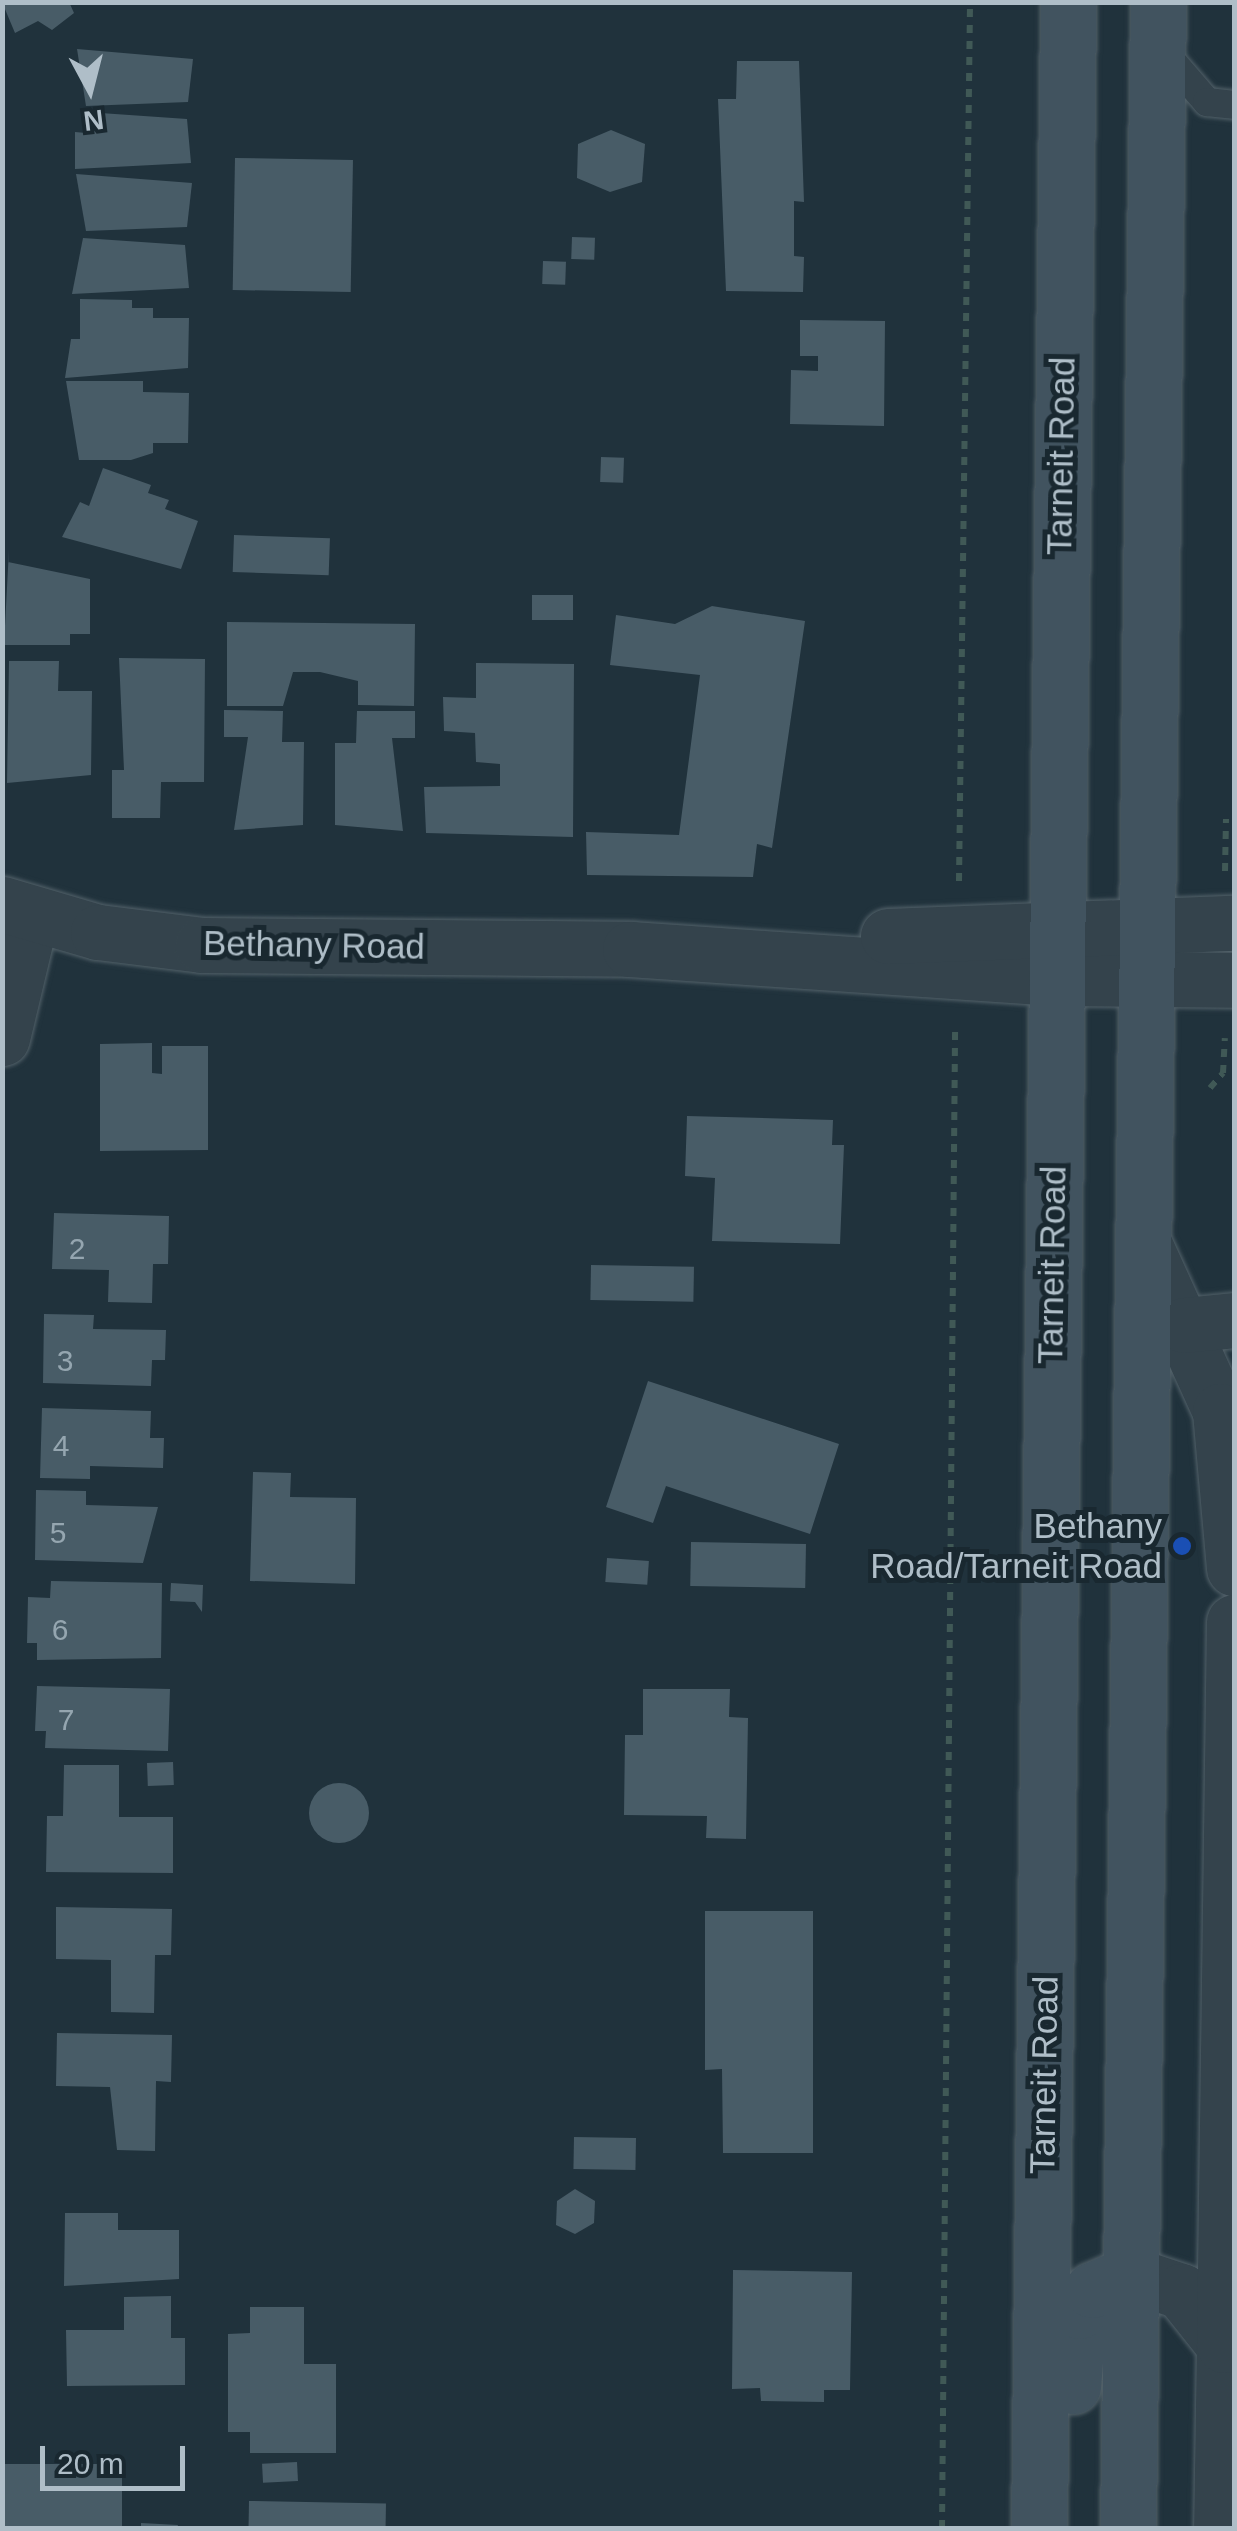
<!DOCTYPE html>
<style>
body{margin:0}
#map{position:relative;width:1237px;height:2531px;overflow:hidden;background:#20323c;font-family:Helvetica,sans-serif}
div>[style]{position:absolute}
.building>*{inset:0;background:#485c67;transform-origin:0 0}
.round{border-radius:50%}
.path>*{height:6px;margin-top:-3px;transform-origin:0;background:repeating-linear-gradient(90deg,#405956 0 8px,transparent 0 16px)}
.roads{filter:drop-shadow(0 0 2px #526169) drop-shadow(0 0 2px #526169)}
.service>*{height:28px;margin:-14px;padding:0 14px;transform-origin:14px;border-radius:14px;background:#34434c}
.minor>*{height:55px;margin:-27.5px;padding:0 27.5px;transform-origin:27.5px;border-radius:27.5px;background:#34434c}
.tertiary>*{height:55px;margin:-27.5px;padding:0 27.5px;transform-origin:27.5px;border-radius:27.5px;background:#34434c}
.secondary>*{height:55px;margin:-27.5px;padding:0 27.5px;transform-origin:27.5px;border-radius:27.5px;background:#41535f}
.dots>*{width:28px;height:28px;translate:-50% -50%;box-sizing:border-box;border:5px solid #192830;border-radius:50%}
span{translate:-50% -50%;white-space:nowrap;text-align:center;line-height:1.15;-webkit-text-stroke:10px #192830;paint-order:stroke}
.number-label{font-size:30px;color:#95a6b0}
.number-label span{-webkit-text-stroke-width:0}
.street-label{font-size:35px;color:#afbec8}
.poi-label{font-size:35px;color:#afbec8}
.right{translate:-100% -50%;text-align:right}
.frame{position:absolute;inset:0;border:5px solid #afbec8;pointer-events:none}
.north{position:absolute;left:40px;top:40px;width:100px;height:100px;-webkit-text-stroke:8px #192830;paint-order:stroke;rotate:173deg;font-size:28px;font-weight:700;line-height:40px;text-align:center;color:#afbec8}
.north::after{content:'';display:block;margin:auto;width:35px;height:45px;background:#afbec8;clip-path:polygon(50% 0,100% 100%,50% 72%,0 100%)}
.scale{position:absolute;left:40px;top:2446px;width:145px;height:45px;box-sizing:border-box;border:5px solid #afbec8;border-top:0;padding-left:12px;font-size:30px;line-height:35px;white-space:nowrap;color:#afbec8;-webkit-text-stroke:8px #192830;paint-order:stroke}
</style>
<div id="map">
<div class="building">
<div style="clip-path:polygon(2px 2px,69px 2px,74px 13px,52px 30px,38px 21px,15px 33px)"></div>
<div style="clip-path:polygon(77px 49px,193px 59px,188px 102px,86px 106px)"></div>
<div style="clip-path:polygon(737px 61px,799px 61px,804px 202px,794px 201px,794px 256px,804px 257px,803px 292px,726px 291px,718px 99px,736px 99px)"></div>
<div style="clip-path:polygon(86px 112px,187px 119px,191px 163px,75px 169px,75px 132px,86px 133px)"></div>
<div style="clip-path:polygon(611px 130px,645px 144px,642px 182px,610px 192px,577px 178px,578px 144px)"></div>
<div style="left:235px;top:158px;width:118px;height:132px;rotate:1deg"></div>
<div style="clip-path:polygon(76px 174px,192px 183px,187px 227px,86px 231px)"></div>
<div style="left:572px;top:237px;width:23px;height:22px;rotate:2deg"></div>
<div style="clip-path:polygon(83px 238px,185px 245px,189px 288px,72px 294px)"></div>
<div style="left:543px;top:261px;width:23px;height:23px;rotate:2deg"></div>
<div style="clip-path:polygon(80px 299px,132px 300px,132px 308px,153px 308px,153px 318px,189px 318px,188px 368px,65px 378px,71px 339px,80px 339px)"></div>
<div style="clip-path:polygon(800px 320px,885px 321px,884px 426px,790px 424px,791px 370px,818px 371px,818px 356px,800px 356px)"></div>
<div style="clip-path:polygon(66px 381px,143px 381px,143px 392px,189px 393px,188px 443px,153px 443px,153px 453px,131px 460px,79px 460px)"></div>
<div style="left:601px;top:457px;width:23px;height:25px;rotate:2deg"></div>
<div style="clip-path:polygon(103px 468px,151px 485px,148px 493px,169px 500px,165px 509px,198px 521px,181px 569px,62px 537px,80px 502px,89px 506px)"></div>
<div style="left:234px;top:535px;width:96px;height:37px;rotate:2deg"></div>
<div style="clip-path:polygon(9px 549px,8px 562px,90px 579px,90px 634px,70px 634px,70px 645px,4px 645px)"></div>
<div style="left:532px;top:595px;width:41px;height:25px"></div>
<div style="clip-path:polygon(712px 606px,805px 621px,772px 848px,757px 844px,753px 877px,587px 875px,586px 832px,679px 835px,700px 675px,610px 665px,616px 615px,675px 624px)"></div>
<div style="clip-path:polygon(227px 622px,415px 624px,414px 706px,358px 705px,358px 681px,320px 672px,293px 672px,283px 706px,227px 706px)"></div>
<div style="clip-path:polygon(119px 658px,205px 659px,204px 782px,161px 782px,160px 818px,112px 818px,112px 770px,124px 770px)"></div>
<div style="clip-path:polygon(9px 661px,59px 661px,58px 691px,92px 691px,91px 775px,7px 783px)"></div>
<div style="clip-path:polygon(476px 663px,574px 664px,573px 837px,426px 833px,424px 787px,500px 786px,500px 764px,476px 762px,475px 733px,444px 731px,443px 697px,476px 698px)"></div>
<div style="clip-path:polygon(224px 710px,283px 711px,282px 742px,304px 742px,303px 825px,234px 830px,248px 737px,224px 737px)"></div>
<div style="clip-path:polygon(357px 711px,415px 711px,415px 738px,392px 738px,403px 831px,335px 825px,335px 743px,356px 743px)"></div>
<div style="clip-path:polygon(152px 1043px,152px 1073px,162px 1074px,162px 1046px,208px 1046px,208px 1150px,100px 1151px,100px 1044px)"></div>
<div style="clip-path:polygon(687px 1116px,833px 1120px,832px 1145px,844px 1145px,840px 1244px,712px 1241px,715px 1178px,685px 1176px)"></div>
<div style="clip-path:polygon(54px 1213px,169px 1216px,168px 1264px,153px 1264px,152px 1303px,108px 1302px,109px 1270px,52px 1269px)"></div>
<div style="left:591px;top:1265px;width:103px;height:35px;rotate:1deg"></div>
<div style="clip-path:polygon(44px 1314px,94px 1315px,93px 1329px,166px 1330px,165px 1360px,152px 1360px,151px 1386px,43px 1383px)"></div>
<div style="clip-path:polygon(648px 1381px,839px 1444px,810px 1534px,666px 1486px,653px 1523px,606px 1507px)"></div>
<div style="clip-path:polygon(42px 1408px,151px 1411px,150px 1438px,164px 1438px,163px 1468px,90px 1466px,90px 1479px,40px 1478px)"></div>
<div style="clip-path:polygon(253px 1472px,291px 1473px,290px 1497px,356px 1498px,355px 1584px,250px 1581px)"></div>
<div style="clip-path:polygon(36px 1490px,86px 1491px,86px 1505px,158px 1507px,143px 1563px,35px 1560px)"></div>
<div style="left:691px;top:1542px;width:115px;height:44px;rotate:1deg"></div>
<div style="left:607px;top:1558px;width:42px;height:24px;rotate:4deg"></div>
<div style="clip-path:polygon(51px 1581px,162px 1583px,161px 1658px,37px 1660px,37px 1643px,27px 1643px,28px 1597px,50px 1598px)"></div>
<div style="clip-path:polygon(171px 1583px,203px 1585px,202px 1612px,195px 1602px,170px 1601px)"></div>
<div style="clip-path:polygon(37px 1686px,170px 1689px,168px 1751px,45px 1748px,46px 1731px,35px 1731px)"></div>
<div style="clip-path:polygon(643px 1689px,730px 1689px,729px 1717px,748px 1718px,746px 1839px,706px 1838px,707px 1816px,624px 1815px,625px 1735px,643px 1735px)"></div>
<div style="left:173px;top:1762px;width:23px;height:26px;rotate:88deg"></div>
<div style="clip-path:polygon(64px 1765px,119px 1765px,119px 1817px,173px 1817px,173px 1873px,46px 1872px,47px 1816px,63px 1816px)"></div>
<div class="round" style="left:309px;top:1783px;width:60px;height:60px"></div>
<div style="clip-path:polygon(56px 1907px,172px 1909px,171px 1955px,155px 1955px,154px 2013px,111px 2012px,111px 1960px,56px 1959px)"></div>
<div style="clip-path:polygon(705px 1911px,813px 1911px,813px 2153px,723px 2153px,722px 2069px,705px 2070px)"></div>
<div style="clip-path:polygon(57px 2033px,172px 2035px,171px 2082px,156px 2081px,155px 2151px,117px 2150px,110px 2087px,56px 2086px)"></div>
<div style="left:574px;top:2137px;width:62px;height:32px;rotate:1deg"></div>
<div style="clip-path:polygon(575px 2189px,595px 2201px,594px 2223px,575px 2234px,556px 2225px,557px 2201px)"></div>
<div style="clip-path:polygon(65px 2213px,118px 2213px,118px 2230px,179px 2230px,179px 2279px,64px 2286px)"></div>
<div style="clip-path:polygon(733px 2270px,852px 2272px,850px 2390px,824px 2390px,824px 2402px,761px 2401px,760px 2388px,732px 2389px)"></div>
<div style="clip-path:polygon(171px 2296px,171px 2338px,185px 2338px,185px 2385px,67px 2386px,66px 2330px,124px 2330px,124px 2297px)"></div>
<div style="clip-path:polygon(250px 2307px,304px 2307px,304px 2364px,336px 2364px,336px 2453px,250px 2453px,250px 2432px,228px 2432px,228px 2334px,250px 2333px)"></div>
<div style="left:297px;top:2462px;width:19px;height:35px;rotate:87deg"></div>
<div style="left:122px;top:2464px;width:64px;height:120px;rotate:90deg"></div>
<div style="left:249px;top:2501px;width:137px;height:27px;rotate:1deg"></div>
<div style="clip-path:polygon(141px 2523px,178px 2525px,177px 2528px,141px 2528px)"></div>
</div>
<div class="path">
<div style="left:1225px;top:871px;width:52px;rotate:-88.9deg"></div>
<div style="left:959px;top:881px;width:879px;rotate:-89.28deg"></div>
<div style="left:1210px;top:1088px;width:20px;rotate:-49deg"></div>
<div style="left:1223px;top:1073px;width:35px;rotate:-87deg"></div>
<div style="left:942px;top:2528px;width:1500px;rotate:-89.5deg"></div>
</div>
<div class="roads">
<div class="service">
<div style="left:1162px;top:50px;width:69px;rotate:49.1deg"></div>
<div style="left:1207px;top:102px;width:27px;rotate:6deg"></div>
</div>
<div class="minor">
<div style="left:2px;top:1038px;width:125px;rotate:-76.6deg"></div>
<div style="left:1146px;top:1248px;width:179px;rotate:65.6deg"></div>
<div style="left:1220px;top:1411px;width:158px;rotate:84.9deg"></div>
<div style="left:1184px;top:1325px;width:50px;rotate:-5.7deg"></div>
<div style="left:1129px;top:2274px;width:55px;rotate:18.1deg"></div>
<div style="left:1181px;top:2291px;width:69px;rotate:51.5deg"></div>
<div style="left:1224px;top:2345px;width:183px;rotate:90.9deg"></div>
<div style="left:1224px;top:2345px;width:723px;rotate:-89.21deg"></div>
</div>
<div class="tertiary">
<div style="left:2px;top:904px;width:100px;rotate:16.3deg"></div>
<div style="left:98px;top:932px;width:105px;rotate:7.1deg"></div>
<div style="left:202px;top:945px;width:428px;rotate:0.5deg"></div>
<div style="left:630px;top:949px;width:427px;rotate:3.9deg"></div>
<div style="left:1056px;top:978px;width:178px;rotate:0.6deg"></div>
<div style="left:888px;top:936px;width:346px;rotate:-2.2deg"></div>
</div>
<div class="secondary">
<div style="left:1073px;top:2386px;width:75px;rotate:-85.4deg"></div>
<div style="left:1079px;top:2311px;width:25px;rotate:-58deg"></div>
<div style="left:1092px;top:2290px;width:40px;rotate:-23.4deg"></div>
<div style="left:1039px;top:2528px;width:2526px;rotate:-89.34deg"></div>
<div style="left:1128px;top:2528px;width:2526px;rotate:-89.32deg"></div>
</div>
</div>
<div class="dots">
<div style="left:1182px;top:1546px;background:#1a4fb4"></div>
</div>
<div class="number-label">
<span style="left:77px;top:1249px">2</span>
<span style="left:65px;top:1361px">3</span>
<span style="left:61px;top:1446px">4</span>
<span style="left:58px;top:1533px">5</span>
<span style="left:60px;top:1630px">6</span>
<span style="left:66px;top:1720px">7</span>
</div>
<div class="street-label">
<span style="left:1061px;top:456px;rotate:-89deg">Tarneit Road</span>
<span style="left:314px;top:945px;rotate:1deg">Bethany Road</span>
<span style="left:1052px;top:1265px;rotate:-89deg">Tarneit Road</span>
<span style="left:1044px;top:2075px;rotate:-89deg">Tarneit Road</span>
</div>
<div class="poi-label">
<span class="right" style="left:1162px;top:1546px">Bethany<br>Road/Tarneit Road</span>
</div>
<div class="frame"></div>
<div class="north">N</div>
<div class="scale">20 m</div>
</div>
